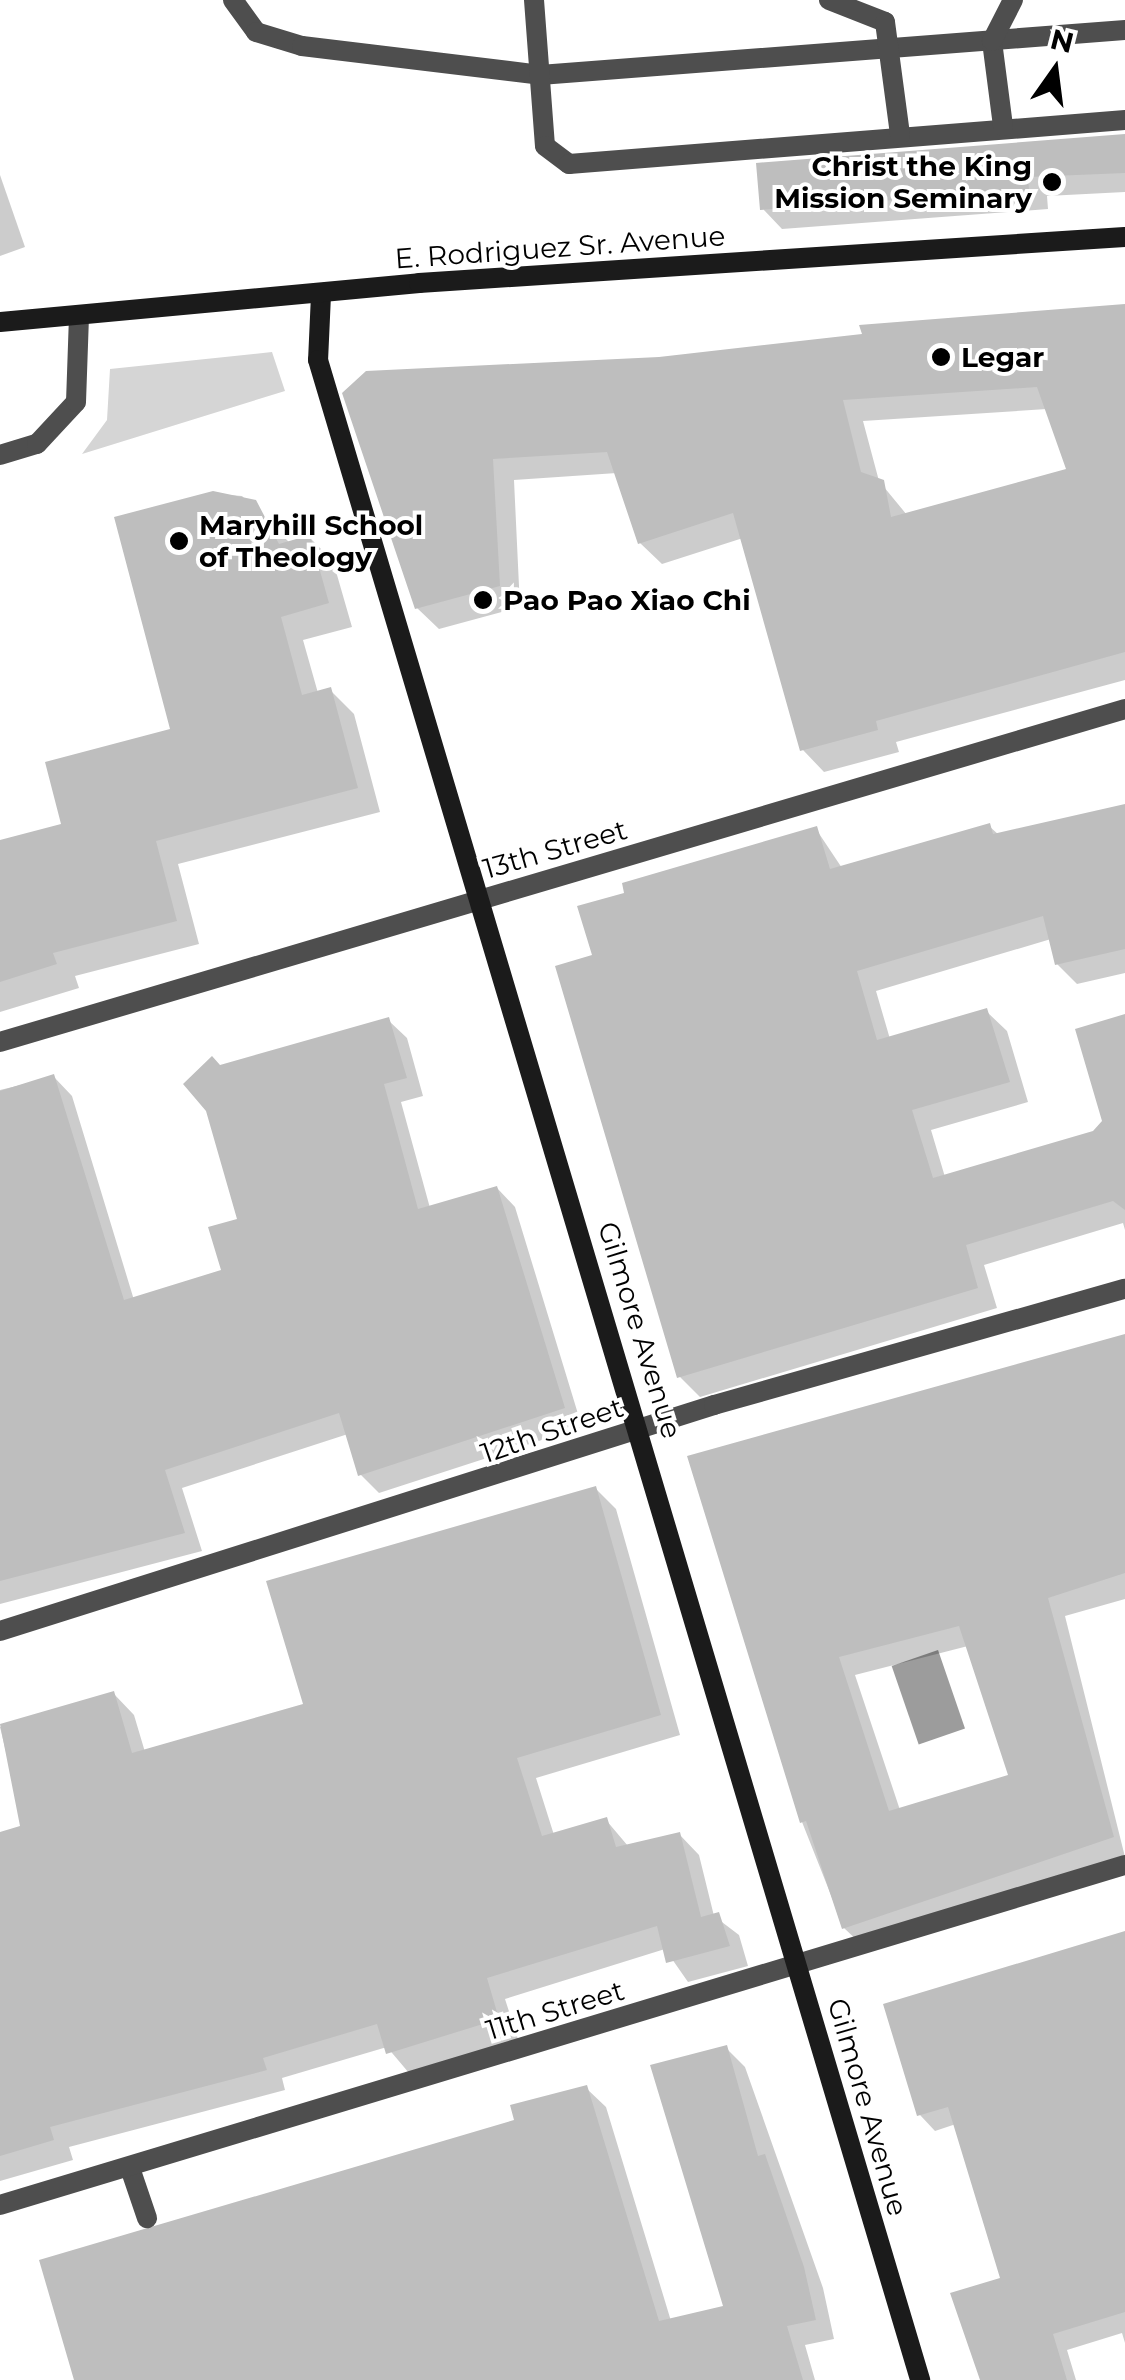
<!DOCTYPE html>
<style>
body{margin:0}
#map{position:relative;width:1125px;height:2380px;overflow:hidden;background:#fff;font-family:Montserrat,sans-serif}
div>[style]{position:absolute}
.green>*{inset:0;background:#d5d5d5}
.water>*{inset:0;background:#9c9c9c;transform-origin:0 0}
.shadow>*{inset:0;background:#0003}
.building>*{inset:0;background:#bebebe}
.service>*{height:20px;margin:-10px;padding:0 10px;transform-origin:10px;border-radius:10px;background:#4e4e4e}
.minor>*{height:20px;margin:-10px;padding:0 10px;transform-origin:10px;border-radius:10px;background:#4e4e4e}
.secondary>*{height:20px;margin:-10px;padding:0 10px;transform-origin:10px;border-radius:10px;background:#1b1b1b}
.dots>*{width:28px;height:28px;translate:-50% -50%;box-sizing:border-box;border:5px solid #fff;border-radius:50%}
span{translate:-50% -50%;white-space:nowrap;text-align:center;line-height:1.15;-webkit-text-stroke:8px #fff;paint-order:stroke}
.poi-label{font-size:28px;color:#000;font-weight:700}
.right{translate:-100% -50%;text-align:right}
.left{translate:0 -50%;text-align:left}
.street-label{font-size:28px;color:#000}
.north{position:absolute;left:1005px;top:20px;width:100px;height:100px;-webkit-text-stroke:8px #fff;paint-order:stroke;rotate:14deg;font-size:28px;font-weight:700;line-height:40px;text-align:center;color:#000}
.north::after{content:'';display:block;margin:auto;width:35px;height:45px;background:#000;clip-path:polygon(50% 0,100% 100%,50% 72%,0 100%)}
</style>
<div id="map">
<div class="green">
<div style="clip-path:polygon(272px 352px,285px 391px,82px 454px,107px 420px,110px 369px)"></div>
</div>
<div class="water">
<div style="left:938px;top:1650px;width:83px;height:49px;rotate:71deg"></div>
</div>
<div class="shadow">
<div style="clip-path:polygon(1125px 135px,1125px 192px,1047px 196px,1048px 209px,782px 229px,763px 209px)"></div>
<div style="clip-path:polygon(0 175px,25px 247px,0 256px)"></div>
<div style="clip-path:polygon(evenodd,1125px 307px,1125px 680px,896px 742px,899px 752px,824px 772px,803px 750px,743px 538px,662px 564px,640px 543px,617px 473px,514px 480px,520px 607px,439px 629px,417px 608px,345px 394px,1125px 307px,1047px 409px,1070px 471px,907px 515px,879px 481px,863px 421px,1047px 409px)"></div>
<div style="clip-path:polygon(214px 494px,242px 496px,290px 543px,310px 538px,333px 561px,352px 627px,303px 640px,318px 693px,330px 690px,354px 714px,380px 812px,178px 864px,199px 944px,75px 976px,79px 988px,0 1012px,0 865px,64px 826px,173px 731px)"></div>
<div style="clip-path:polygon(1125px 806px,1125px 973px,1077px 984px,1057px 964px,1051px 939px,876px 991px,890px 1039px,986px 1011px,1007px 1031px,1028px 1102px,931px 1130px,945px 1177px,1094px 1133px,1105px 1122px,1125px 1016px,1125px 1230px,1123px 1223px,984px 1265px,997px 1308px,700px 1397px,680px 1377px,595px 957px,816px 829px,842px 868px,989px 826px,999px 835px)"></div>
<div style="clip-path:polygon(388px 1020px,407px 1038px,423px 1096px,401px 1102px,430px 1208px,497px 1188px,515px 1207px,582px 1427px,379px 1493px,361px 1475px,348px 1434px,182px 1488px,202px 1551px,0 1604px,0 1090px,54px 1077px,72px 1096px,134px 1300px,225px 1272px,240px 1220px,219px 1068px)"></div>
<div style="clip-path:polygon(evenodd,1125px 1336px,1125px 1599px,1065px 1616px,1125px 1857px,863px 1946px,844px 1928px,802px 1822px,690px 1458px,1125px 1336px,968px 1646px,1011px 1776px,900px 1810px,855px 1675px,968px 1646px)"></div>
<div style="clip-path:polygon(596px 1489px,616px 1509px,680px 1735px,536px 1778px,554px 1835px,606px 1820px,628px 1846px,679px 1834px,699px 1855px,714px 1916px,739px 1935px,748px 1966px,688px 1982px,665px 1949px,505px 1999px,518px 2039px,409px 2073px,387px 2047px,282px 2078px,285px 2090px,69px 2147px,73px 2160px,0 2181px,0 1834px,24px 1827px,0 1727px,114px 1694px,134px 1715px,145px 1752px,306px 1705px)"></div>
<div style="clip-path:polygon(1125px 1934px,1125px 2343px,1122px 2333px,1067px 2350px,1076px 2380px,982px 2380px,1003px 2280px,956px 2124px,935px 2131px,920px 2115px)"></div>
<div style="clip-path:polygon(726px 2048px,745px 2067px,823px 2288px,834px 2339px,805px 2345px,815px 2380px,77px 2380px,586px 2088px,606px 2107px,671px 2321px,726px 2308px)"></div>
</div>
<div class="building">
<div style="clip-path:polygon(1125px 134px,1125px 173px,1028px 177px,1029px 190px,760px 210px,756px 163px)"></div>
<div style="clip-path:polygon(evenodd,1125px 304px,1125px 652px,876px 721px,878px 730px,800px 751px,733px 513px,638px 544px,607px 452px,493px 459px,500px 586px,415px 609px,342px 393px,366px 371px,659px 357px,862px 334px,859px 325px,1125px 304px,1037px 387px,1066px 469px,891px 517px,884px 480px,861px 472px,843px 400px,1037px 387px)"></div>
<div style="clip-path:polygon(213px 491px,256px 500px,279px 544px,310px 535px,329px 603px,281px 617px,302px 695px,331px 687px,358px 788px,156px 841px,177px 921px,53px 953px,57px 964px,0 982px,0 840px,61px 824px,45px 762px,170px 729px,114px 517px)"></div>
<div style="clip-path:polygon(1125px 804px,1125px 949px,1055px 965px,1043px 916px,857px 971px,877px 1040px,987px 1008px,1010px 1082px,912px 1110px,933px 1178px,1093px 1131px,1102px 1121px,1075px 1029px,1125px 1014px,1125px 1210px,1113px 1201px,966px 1245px,978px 1288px,677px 1378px,555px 966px,592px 955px,577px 906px,624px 893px,622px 883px,817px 826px,830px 869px,990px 823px,993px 834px)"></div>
<div style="clip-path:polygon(389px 1017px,407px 1078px,384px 1084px,418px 1209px,497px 1186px,565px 1408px,358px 1476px,339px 1413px,165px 1470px,185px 1533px,0 1581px,0 1091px,54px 1074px,124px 1300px,221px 1270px,208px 1227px,237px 1219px,206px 1111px,183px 1084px,212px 1056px,220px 1065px)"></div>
<div style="clip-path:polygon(evenodd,1125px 1334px,1125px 1573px,1048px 1598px,1114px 1837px,842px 1929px,806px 1821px,800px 1823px,687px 1456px,1125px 1334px,959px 1626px,1008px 1775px,889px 1811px,839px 1657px,959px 1626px)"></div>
<div style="clip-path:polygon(596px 1486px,661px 1715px,517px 1758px,542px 1836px,607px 1817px,616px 1847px,680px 1832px,701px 1917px,719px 1912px,730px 1946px,666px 1963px,657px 1926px,487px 1978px,499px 2019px,386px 2054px,377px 2024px,263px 2058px,267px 2070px,50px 2127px,54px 2140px,0 2156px,0 1832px,20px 1826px,0 1724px,114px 1691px,132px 1753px,303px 1704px,266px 1581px)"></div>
<div style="clip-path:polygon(1125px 1931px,1125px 2312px,1053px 2334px,1067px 2380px,980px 2380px,950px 2293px,1000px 2278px,948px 2107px,917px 2116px,883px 2004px)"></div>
<div style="clip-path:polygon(727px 2045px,758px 2156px,765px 2154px,804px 2267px,816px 2320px,787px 2326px,803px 2380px,74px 2380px,39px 2260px,514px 2120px,510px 2105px,587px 2085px,659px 2321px,723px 2306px,650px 2065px)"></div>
</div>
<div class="service">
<div style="left:233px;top:0;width:39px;rotate:54deg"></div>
<div style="left:256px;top:32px;width:48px;rotate:16.9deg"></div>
<div style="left:302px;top:46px;width:240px;rotate:6.9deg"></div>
<div style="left:540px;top:75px;width:587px;rotate:-4.4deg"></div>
<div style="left:534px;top:0;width:146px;rotate:85.7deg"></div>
<div style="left:545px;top:146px;width:30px;rotate:37deg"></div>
<div style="left:569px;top:164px;width:558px;rotate:-4.52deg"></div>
<div style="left:829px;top:0;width:60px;rotate:21.4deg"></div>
<div style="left:885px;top:22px;width:114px;rotate:82.4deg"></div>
<div style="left:1003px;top:126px;width:86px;rotate:-97.4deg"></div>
<div style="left:992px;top:41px;width:46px;rotate:-62.9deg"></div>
<div style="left:130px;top:2168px;width:53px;rotate:71.2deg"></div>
</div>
<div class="minor">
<div style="left:0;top:455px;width:39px;rotate:-17deg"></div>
<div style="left:37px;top:444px;width:57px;rotate:-47.1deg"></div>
<div style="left:76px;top:402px;width:86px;rotate:-88deg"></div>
<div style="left:0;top:1042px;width:1173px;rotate:-16.49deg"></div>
<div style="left:0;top:1631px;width:749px;rotate:-17.56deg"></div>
<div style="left:714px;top:1405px;width:427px;rotate:-15.8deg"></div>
<div style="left:0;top:2205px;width:1175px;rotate:-16.82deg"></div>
</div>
<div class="secondary">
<div style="left:321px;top:295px;width:65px;rotate:92.6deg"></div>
<div style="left:318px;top:360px;width:2108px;rotate:73.4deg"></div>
<div style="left:0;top:322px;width:421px;rotate:-5.3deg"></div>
<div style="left:419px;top:283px;width:707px;rotate:-3.73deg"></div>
</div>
<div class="dots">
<div style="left:1052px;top:182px;background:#000"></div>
<div style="left:941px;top:357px;background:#000"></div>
<div style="left:179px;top:541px;background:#000"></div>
<div style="left:483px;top:600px;background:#000"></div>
</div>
<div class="poi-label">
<span class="right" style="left:1032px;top:182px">Christ the King<br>Mission Seminary</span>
<span class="left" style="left:961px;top:357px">Legar</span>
<span class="left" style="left:199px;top:541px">Maryhill School<br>of Theology</span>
<span class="left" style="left:503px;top:600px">Pao Pao Xiao Chi</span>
</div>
<div class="street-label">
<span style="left:560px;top:247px;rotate:-4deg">E. Rodriguez Sr. Avenue</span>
<span style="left:555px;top:849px;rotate:-16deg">13th Street</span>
<span style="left:640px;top:1330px;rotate:73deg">Gilmore Avenue</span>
<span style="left:552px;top:1430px;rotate:-19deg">12th Street</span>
<span style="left:555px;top:2010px;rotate:-17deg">11th Street</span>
<span style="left:868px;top:2107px;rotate:74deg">Gilmore Avenue</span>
</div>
<div class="north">N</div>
</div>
